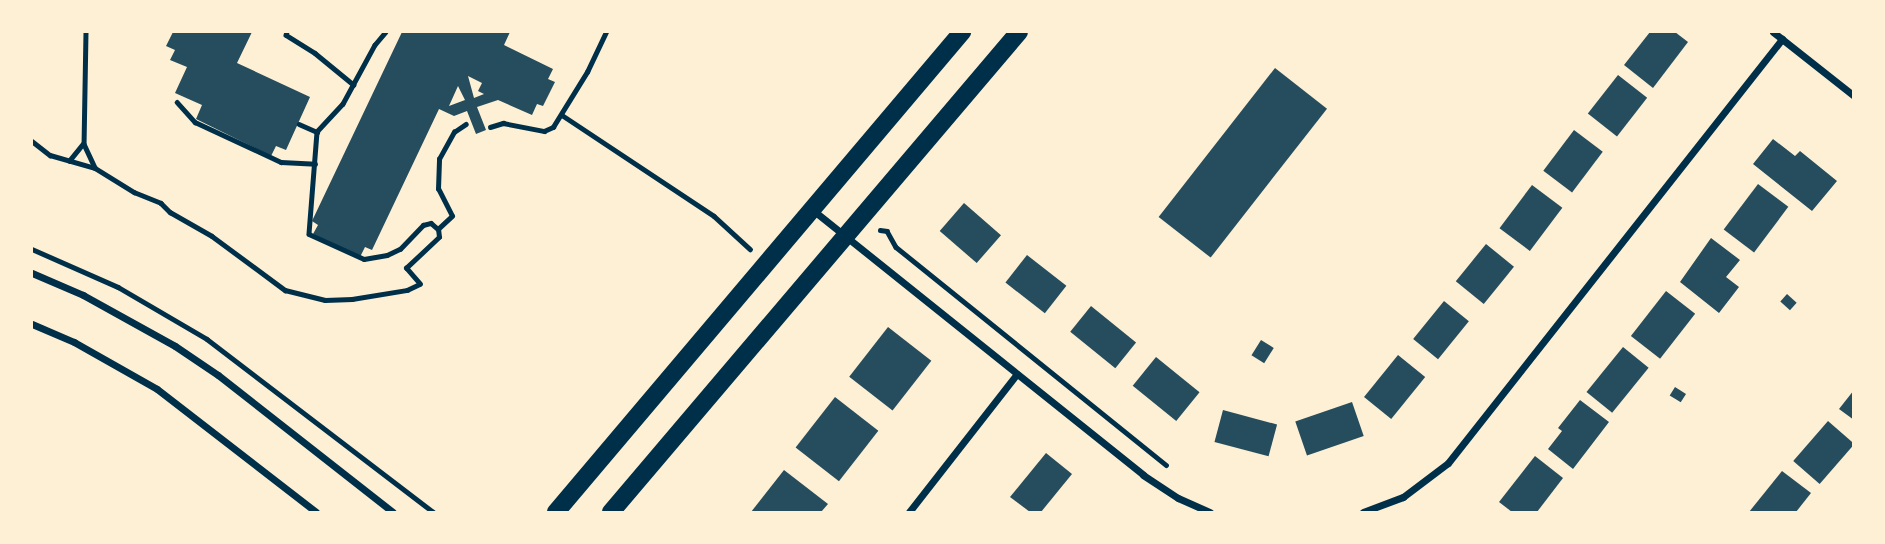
<!DOCTYPE html>
<style>
body{margin:0}
#map{position:relative;width:1885px;height:544px;overflow:hidden;background:#fdf0d5;font-family:"Space Grotesk",sans-serif}
div>[style]{position:absolute}
.building>*{inset:0;background:#264d5e;transform-origin:0 0}
.path>*{height:4.5px;margin:-2.25px;padding:0 2.25px;transform-origin:2.25px;border-radius:2.25px;background:#003049}
.minor>*{height:7px;margin:-3.5px;padding:0 3.5px;transform-origin:3.5px;border-radius:3.5px;background:#003049}
.primary>*{height:18px;margin:-9px;padding:0 9px;transform-origin:9px;border-radius:9px;background:#003049}
span{translate:-50% -50%;white-space:nowrap;text-align:center;line-height:1.15;-webkit-text-stroke:5px #fdf0d5;paint-order:stroke}
.frame{position:absolute;inset:0;border:33px solid #fdf0d5;pointer-events:none}
</style>
<div id="map">
<div class="building">
<div style="clip-path:polygon(173px 32px,252px 32px,237px 63px,310px 97px,286px 150px,276px 146px,271px 156px,196px 119px,202px 105px,175px 93px,187px 67px,170px 60px,175px 50px,166px 46px)"></div>
<div style="clip-path:polygon(evenodd,402px 32px,510px 32px,504px 45px,553px 69px,548px 79px,555px 82px,543px 106px,537px 104px,532px 115px,498px 100px,477px 107px,486px 130px,476px 134px,467px 111px,454px 116px,439px 109px,372px 250px,365px 247px,360px 257px,313px 234px,318px 225px,312px 221px,402px 32px,468px 76px,482px 83px,478px 91px,484px 94px,474px 98px,468px 76px,402px 32px,458px 86px,465px 100px,449px 106px,458px 86px)"></div>
<div style="clip-path:polygon(1650px 32px,1675px 32px,1688px 42px,1653px 88px,1624px 65px)"></div>
<div style="left:1275px;top:68px;width:66px;height:189px;rotate:38deg"></div>
<div style="left:1618px;top:75px;width:37px;height:49px;rotate:38deg"></div>
<div style="left:1574px;top:130px;width:36px;height:51px;rotate:37deg"></div>
<div style="clip-path:polygon(1773px 139px,1795px 156px,1800px 151px,1837px 181px,1812px 211px,1753px 164px)"></div>
<div style="left:1758px;top:184px;width:38px;height:57px;rotate:37deg"></div>
<div style="left:1532px;top:185px;width:38px;height:54px;rotate:37deg"></div>
<div style="left:964px;top:203px;width:49px;height:37px;rotate:41deg"></div>
<div style="clip-path:polygon(1711px 238px,1740px 260px,1726px 277px,1739px 287px,1719px 313px,1680px 282px)"></div>
<div style="left:1486px;top:244px;width:36px;height:48px;rotate:39deg"></div>
<div style="left:1027px;top:255px;width:50px;height:35px;rotate:38deg"></div>
<div style="left:1666px;top:291px;width:37px;height:57px;rotate:38deg"></div>
<div style="left:1787px;top:294px;width:13px;height:10px;rotate:42deg"></div>
<div style="left:1444px;top:301px;width:32px;height:49px;rotate:39deg"></div>
<div style="left:1091px;top:306px;width:58px;height:33px;rotate:39deg"></div>
<div style="left:888px;top:327px;width:55px;height:63px;rotate:38deg"></div>
<div style="left:1261px;top:340px;width:15px;height:18px;rotate:32deg"></div>
<div style="left:1623px;top:347px;width:33px;height:58px;rotate:39deg"></div>
<div style="left:1398px;top:355px;width:35px;height:54px;rotate:39deg"></div>
<div style="left:1156px;top:357px;width:56px;height:37px;rotate:39deg"></div>
<div style="left:1675px;top:387px;width:13px;height:10px;rotate:32deg"></div>
<div style="clip-path:polygon(1854px 390px,1854px 420px,1839px 409px)"></div>
<div style="left:835px;top:397px;width:55px;height:64px;rotate:38deg"></div>
<div style="clip-path:polygon(1580px 400px,1609px 422px,1573px 469px,1548px 449px,1562px 431px,1558px 428px)"></div>
<div style="left:1352px;top:402px;width:36px;height:60px;rotate:71deg"></div>
<div style="left:1223px;top:410px;width:56px;height:33px;rotate:15deg"></div>
<div style="left:1828px;top:421px;width:35px;height:53px;rotate:41deg"></div>
<div style="clip-path:polygon(1046px 453px,1072px 474px,1041px 512px,1030px 512px,1010px 497px)"></div>
<div style="clip-path:polygon(1535px 456px,1563px 478px,1537px 512px,1512px 512px,1499px 502px)"></div>
<div style="clip-path:polygon(784px 470px,828px 504px,821px 512px,751px 512px)"></div>
<div style="clip-path:polygon(1782px 471px,1811px 493px,1796px 512px,1749px 512px)"></div>
</div>
<div class="path">
<div style="left:86px;top:32px;width:112px;rotate:91deg"></div>
<div style="left:84px;top:144px;width:26px;rotate:65deg"></div>
<div style="left:287px;top:32px;width:3px;rotate:108deg"></div>
<div style="left:286px;top:35px;width:34px;rotate:32deg"></div>
<div style="left:315px;top:53px;width:50px;rotate:39.4deg"></div>
<div style="left:386px;top:32px;width:17px;rotate:130deg"></div>
<div style="left:375px;top:45px;width:67px;rotate:118.5deg"></div>
<div style="left:343px;top:104px;width:38px;rotate:133deg"></div>
<div style="left:317px;top:132px;width:102px;rotate:94.5deg"></div>
<div style="left:309px;top:234px;width:60px;rotate:24.4deg"></div>
<div style="left:364px;top:259px;width:23px;rotate:-10deg"></div>
<div style="left:387px;top:255px;width:14px;rotate:-25deg"></div>
<div style="left:400px;top:249px;width:33px;rotate:-46deg"></div>
<div style="left:423px;top:225px;width:8px;rotate:-14deg"></div>
<div style="left:431px;top:223px;width:9px;rotate:41deg"></div>
<div style="left:177px;top:102px;width:27px;rotate:48deg"></div>
<div style="left:195px;top:122px;width:95px;rotate:24.9deg"></div>
<div style="left:281px;top:162px;width:34px;rotate:3deg"></div>
<div style="left:562px;top:115px;width:182px;rotate:33.6deg"></div>
<div style="left:714px;top:216px;width:49px;rotate:42.5deg"></div>
<div style="left:299px;top:124px;width:20px;rotate:24deg"></div>
<div style="left:490px;top:127px;width:14px;rotate:-17deg"></div>
<div style="left:503px;top:123px;width:42px;rotate:11deg"></div>
<div style="left:544px;top:131px;width:10px;rotate:-24deg"></div>
<div style="left:553px;top:127px;width:65px;rotate:-58.3deg"></div>
<div style="left:587px;top:72px;width:44px;rotate:-64.6deg"></div>
<div style="left:32px;top:141px;width:23px;rotate:38deg"></div>
<div style="left:50px;top:155px;width:47px;rotate:16.1deg"></div>
<div style="left:95px;top:168px;width:46px;rotate:31.6deg"></div>
<div style="left:134px;top:192px;width:29px;rotate:22deg"></div>
<div style="left:161px;top:203px;width:13px;rotate:45deg"></div>
<div style="left:170px;top:212px;width:48px;rotate:29.7deg"></div>
<div style="left:212px;top:236px;width:91px;rotate:36.5deg"></div>
<div style="left:285px;top:290px;width:41px;rotate:14deg"></div>
<div style="left:325px;top:300px;width:27px;rotate:-2deg"></div>
<div style="left:352px;top:299px;width:56px;rotate:-9.3deg"></div>
<div style="left:407px;top:290px;width:14px;rotate:-25deg"></div>
<div style="left:420px;top:284px;width:21px;rotate:-131deg"></div>
<div style="left:406px;top:268px;width:45px;rotate:-43.2deg"></div>
<div style="left:439px;top:237px;width:8px;rotate:-97deg"></div>
<div style="left:438px;top:229px;width:19px;rotate:-43deg"></div>
<div style="left:452px;top:216px;width:30px;rotate:-117deg"></div>
<div style="left:438px;top:189px;width:30px;rotate:-88deg"></div>
<div style="left:439px;top:159px;width:31px;rotate:-61deg"></div>
<div style="left:454px;top:132px;width:14px;rotate:-34deg"></div>
<div style="left:69px;top:161px;width:22px;rotate:-51deg"></div>
<div style="left:880px;top:230px;width:7px;rotate:8deg"></div>
<div style="left:887px;top:231px;width:18px;rotate:61deg"></div>
<div style="left:896px;top:247px;width:347px;rotate:38.9deg"></div>
<div style="left:32px;top:249px;width:94px;rotate:23.8deg"></div>
<div style="left:118px;top:287px;width:103px;rotate:30.3deg"></div>
<div style="left:207px;top:339px;width:285px;rotate:37.4deg"></div>
</div>
<div class="minor">
<div style="left:1773px;top:32px;width:103px;rotate:38.3deg"></div>
<div style="left:814px;top:211px;width:422px;rotate:38.7deg"></div>
<div style="left:1143px;top:475px;width:42px;rotate:33.3deg"></div>
<div style="left:1178px;top:498px;width:35px;rotate:24deg"></div>
<div style="left:32px;top:273px;width:56px;rotate:23.3deg"></div>
<div style="left:83px;top:295px;width:105px;rotate:29deg"></div>
<div style="left:175px;top:346px;width:52px;rotate:34deg"></div>
<div style="left:218px;top:375px;width:222px;rotate:38.1deg"></div>
<div style="left:32px;top:324px;width:46px;rotate:23.2deg"></div>
<div style="left:74px;top:342px;width:95px;rotate:29.5deg"></div>
<div style="left:157px;top:389px;width:201px;rotate:37.7deg"></div>
<div style="left:909px;top:512px;width:175px;rotate:-52deg"></div>
<div style="left:1363px;top:512px;width:43px;rotate:-20.6deg"></div>
<div style="left:1403px;top:497px;width:56px;rotate:-37.1deg"></div>
<div style="left:1448px;top:463px;width:540px;rotate:-51.77deg"></div>
</div>
<div class="primary">
<div style="left:556px;top:512px;width:629px;rotate:-49.77deg"></div>
<div style="left:611px;top:512px;width:630px;rotate:-49.64deg"></div>
</div>
<div class="frame"></div>
</div>
